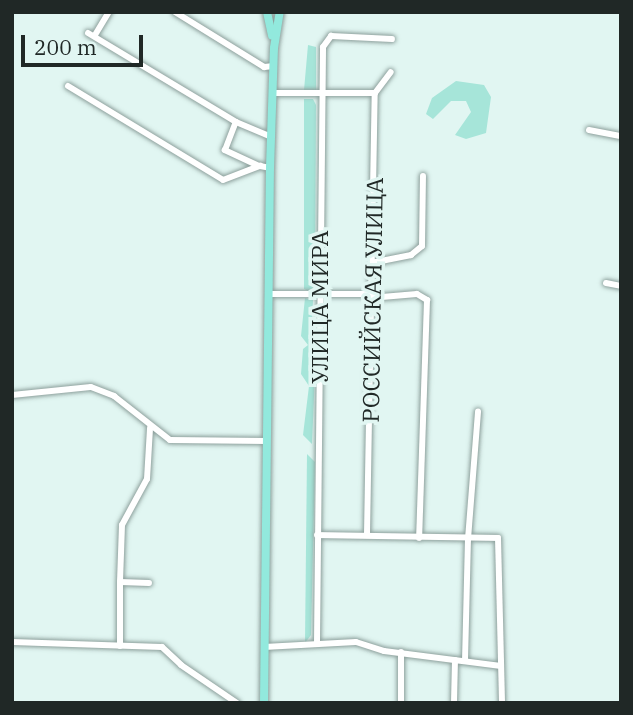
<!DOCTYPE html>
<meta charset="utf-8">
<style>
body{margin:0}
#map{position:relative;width:633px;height:715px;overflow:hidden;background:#e1f6f2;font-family:"IBM Plex Serif",serif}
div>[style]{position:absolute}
.green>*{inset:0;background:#a6e5d9}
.roads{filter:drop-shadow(0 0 2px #8da09c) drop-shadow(0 0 2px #8da09c)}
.minor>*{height:6px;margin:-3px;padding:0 3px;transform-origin:3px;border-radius:3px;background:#fff}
.major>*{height:8px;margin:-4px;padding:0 4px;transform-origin:4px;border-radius:4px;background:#92e9dd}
span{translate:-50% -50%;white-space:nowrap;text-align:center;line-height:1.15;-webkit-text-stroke:7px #e1f6f2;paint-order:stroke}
.street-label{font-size:23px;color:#202826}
.frame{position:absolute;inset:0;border:14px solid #202826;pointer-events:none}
.scale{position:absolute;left:21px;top:35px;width:122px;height:32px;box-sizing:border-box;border:4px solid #202826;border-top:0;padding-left:9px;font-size:21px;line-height:24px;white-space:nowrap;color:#202826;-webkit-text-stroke:5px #e1f6f2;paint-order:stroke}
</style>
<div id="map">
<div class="green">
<div style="clip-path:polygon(308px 45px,316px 47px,316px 91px,304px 90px)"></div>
<div style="clip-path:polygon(456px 81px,484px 85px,491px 97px,486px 133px,466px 139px,455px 135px,471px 112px,466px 101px,451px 101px,433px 119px,426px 114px,432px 98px)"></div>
<div style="clip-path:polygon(304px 99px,313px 99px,316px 105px,315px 283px,311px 292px,304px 289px)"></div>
<div style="clip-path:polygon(305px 298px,313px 300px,311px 342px,316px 349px,312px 444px,303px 435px,309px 386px,301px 374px,303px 349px,308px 345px,301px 336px)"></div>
<div style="clip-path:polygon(307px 454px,315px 462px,311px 635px,305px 643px)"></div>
</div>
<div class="roads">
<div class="minor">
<div style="left:175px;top:12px;width:105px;rotate:31.7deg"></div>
<div style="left:264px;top:67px;width:10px;rotate:-6deg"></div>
<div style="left:88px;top:33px;width:173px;rotate:31deg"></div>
<div style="left:95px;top:35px;width:27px;rotate:-59deg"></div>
<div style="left:68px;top:86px;width:181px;rotate:31.2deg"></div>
<div style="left:223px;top:180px;width:40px;rotate:-21deg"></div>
<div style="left:260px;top:166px;width:10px;rotate:11deg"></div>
<div style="left:274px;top:93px;width:101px"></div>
<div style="left:589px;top:130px;width:33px;rotate:11deg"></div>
<div style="left:259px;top:166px;width:38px;rotate:-155deg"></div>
<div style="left:225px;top:150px;width:30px;rotate:-69deg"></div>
<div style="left:236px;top:122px;width:38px;rotate:23deg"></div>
<div style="left:371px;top:263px;width:41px;rotate:-11.3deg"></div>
<div style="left:411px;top:255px;width:14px;rotate:-39deg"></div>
<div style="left:422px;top:246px;width:70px;rotate:-89.2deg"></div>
<div style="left:606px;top:283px;width:15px;rotate:11deg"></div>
<div style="left:268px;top:294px;width:102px"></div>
<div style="left:370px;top:298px;width:47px;rotate:-4.9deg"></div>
<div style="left:417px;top:294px;width:12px;rotate:31deg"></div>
<div style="left:427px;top:300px;width:238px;rotate:91.9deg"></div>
<div style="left:12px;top:395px;width:79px;rotate:-5.8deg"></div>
<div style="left:91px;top:387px;width:25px;rotate:21deg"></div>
<div style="left:114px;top:396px;width:71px;rotate:38.2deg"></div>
<div style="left:170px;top:440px;width:97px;rotate:0.6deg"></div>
<div style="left:367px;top:534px;width:441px;rotate:-89deg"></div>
<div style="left:375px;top:93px;width:26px;rotate:-53deg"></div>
<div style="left:317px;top:535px;width:181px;rotate:0.9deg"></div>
<div style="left:498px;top:538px;width:165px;rotate:88.6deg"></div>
<div style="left:120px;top:582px;width:57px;rotate:-88deg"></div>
<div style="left:122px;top:525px;width:52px;rotate:-61.5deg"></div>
<div style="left:147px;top:479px;width:51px;rotate:-86.6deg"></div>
<div style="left:12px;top:642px;width:150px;rotate:1.9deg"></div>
<div style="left:162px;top:647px;width:26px;rotate:43deg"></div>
<div style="left:181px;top:665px;width:68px;rotate:34.2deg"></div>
<div style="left:317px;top:643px;width:596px;rotate:-89.42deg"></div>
<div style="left:323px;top:47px;width:14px;rotate:-54deg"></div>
<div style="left:331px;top:36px;width:61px;rotate:2.8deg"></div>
<div style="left:120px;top:646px;width:64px;rotate:-90deg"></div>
<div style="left:120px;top:582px;width:29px;rotate:2deg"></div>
<div style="left:264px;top:647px;width:92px;rotate:-3.1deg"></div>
<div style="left:356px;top:642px;width:29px;rotate:18deg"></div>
<div style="left:384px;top:651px;width:118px;rotate:7.3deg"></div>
<div style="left:465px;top:661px;width:122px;rotate:-88.6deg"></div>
<div style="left:468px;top:539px;width:128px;rotate:-85.5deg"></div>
<div style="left:401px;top:703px;width:51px;rotate:-90deg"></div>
<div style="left:454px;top:703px;width:43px;rotate:-88.7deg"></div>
</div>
<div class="major">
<div style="left:267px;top:12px;width:24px;rotate:78deg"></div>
<div style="left:264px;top:703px;width:535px;rotate:-89.36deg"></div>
<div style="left:270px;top:168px;width:120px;rotate:-88.1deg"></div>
<div style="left:274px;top:48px;width:36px;rotate:-81deg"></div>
</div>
</div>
<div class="street-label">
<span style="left:372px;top:300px;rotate:-89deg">РОССИЙСКАЯ УЛИЦА</span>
<span style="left:319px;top:307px;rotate:-90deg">УЛИЦА МИРА</span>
</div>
<div class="frame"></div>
<div class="scale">200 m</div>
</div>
